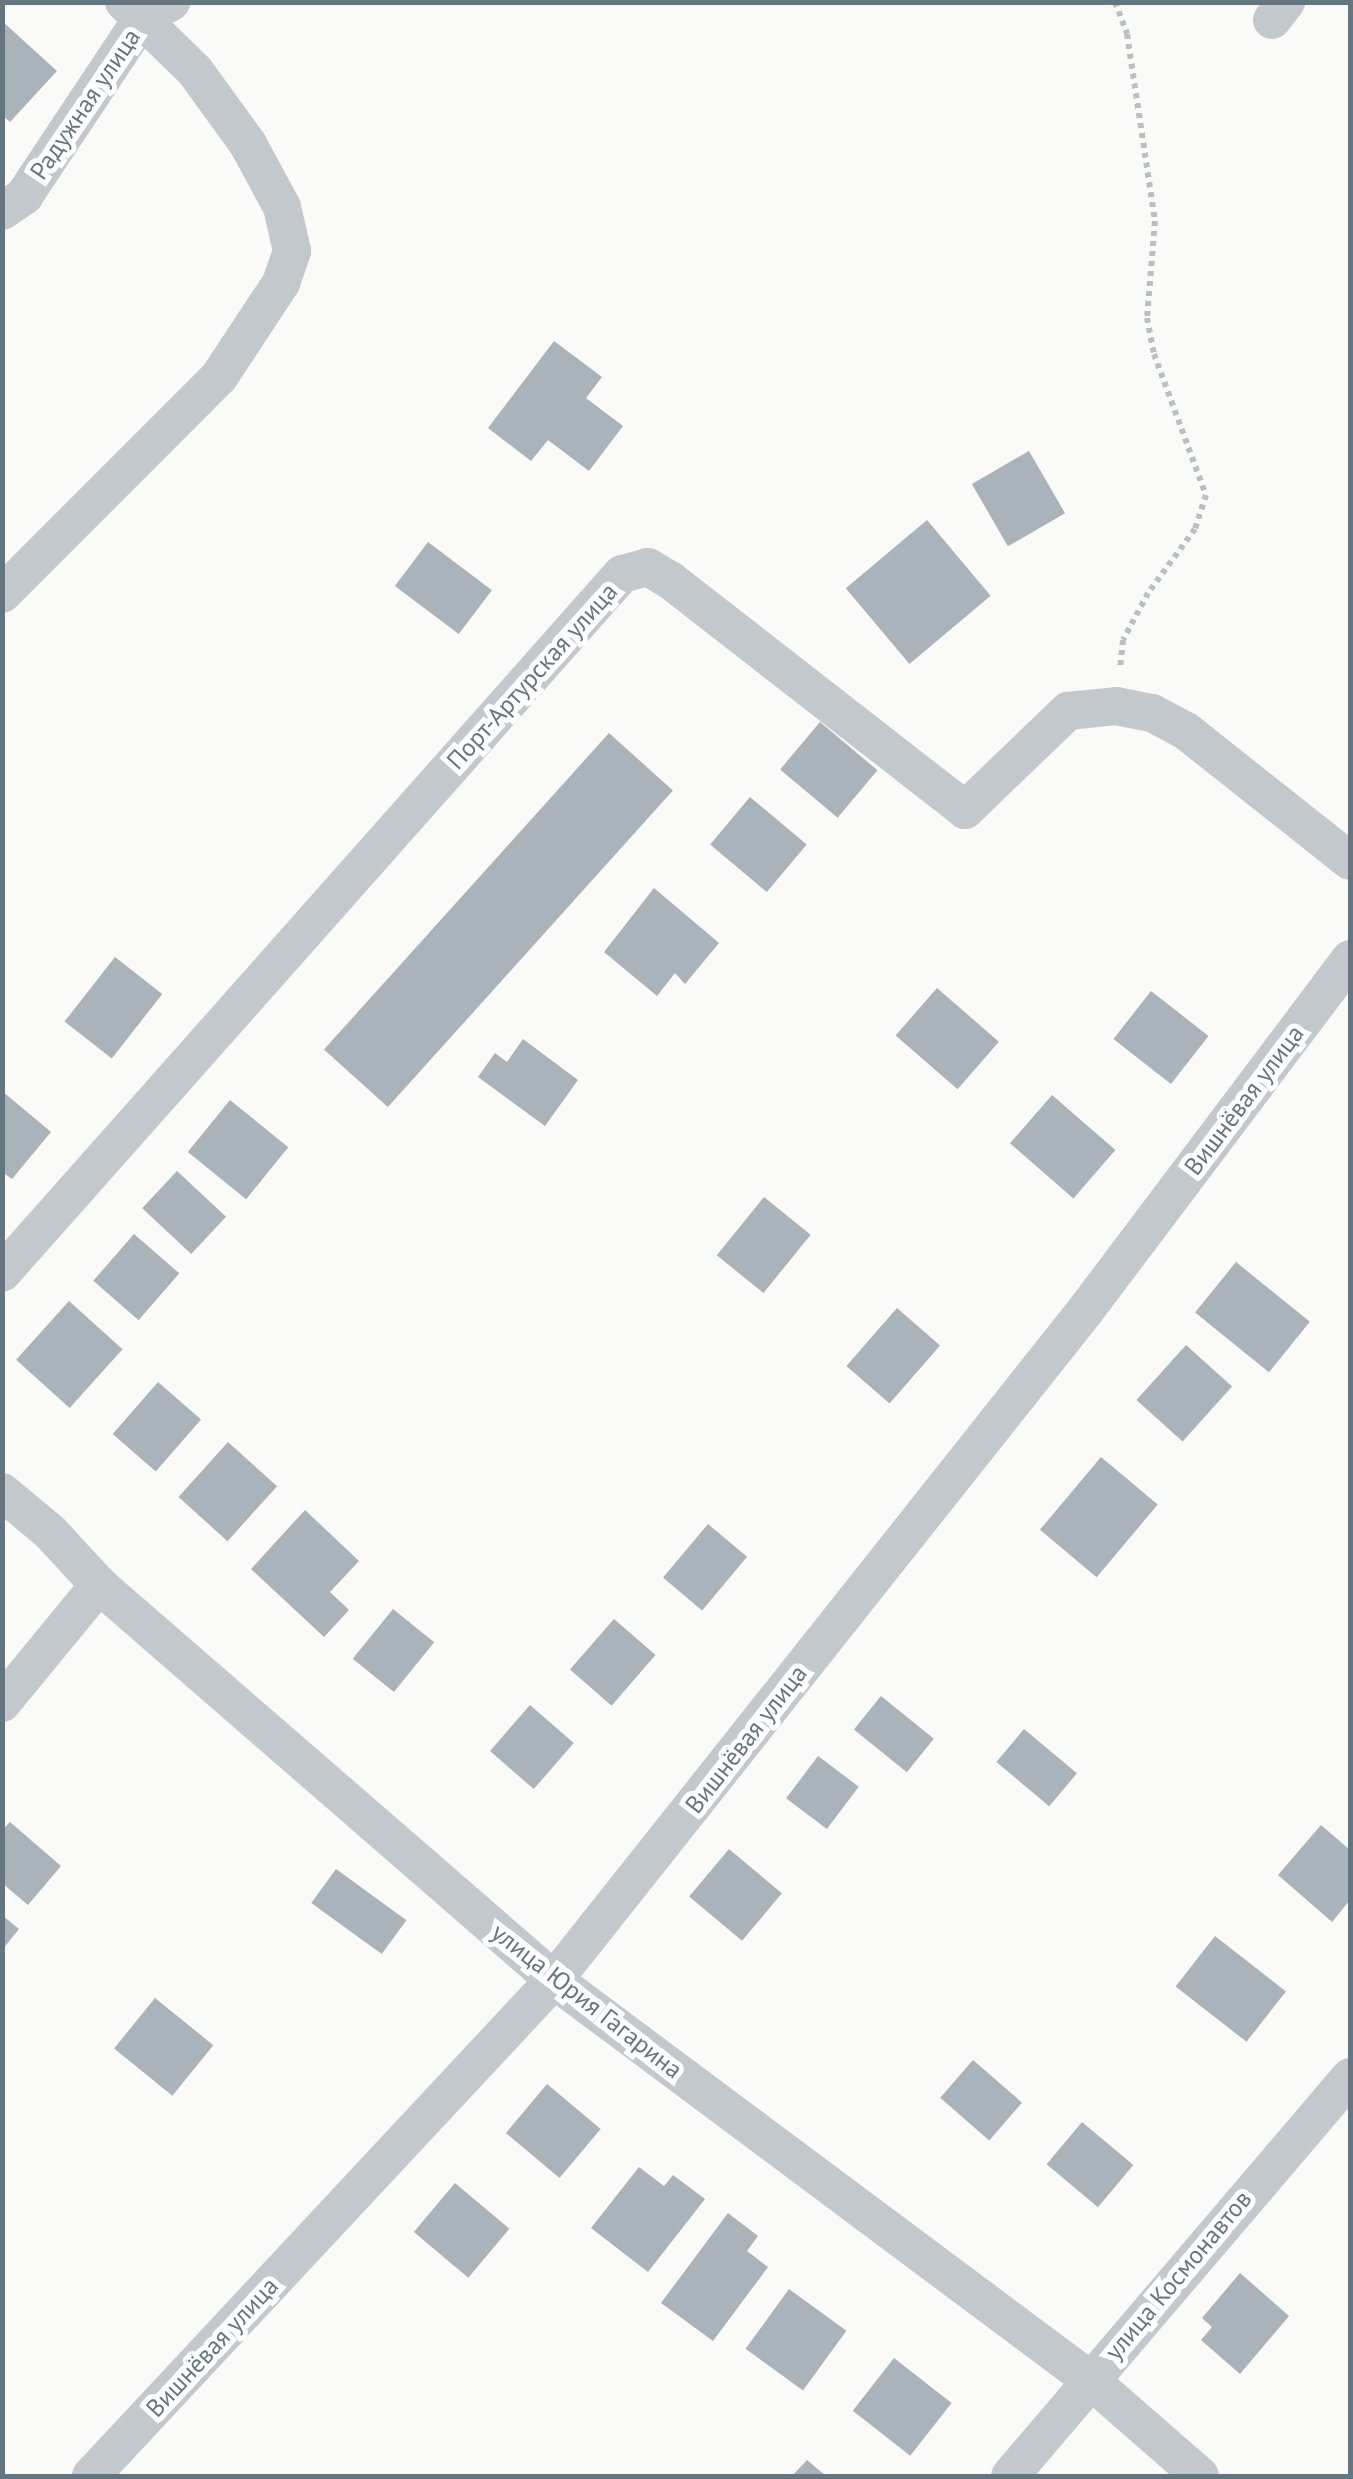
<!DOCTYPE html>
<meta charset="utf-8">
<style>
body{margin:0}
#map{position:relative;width:1353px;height:2479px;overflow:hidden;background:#fafaf8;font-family:"PT Sans",sans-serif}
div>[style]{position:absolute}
.building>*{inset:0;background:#aab3b9;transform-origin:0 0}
.path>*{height:6px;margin-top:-3px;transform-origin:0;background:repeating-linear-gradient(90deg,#bbbfc2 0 5px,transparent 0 10px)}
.minor>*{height:38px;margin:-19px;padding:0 19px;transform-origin:19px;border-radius:19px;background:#c3c8cc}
span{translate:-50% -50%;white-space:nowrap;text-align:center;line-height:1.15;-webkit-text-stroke:10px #fff;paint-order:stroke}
.street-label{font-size:25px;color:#657683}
.frame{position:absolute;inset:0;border:5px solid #657683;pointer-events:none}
</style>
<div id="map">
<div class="building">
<div style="clip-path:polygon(2px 21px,57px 71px,10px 122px,2px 115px)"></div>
<div style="clip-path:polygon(554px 341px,602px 377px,586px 398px,623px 426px,589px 471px,548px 440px,531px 461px,488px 428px)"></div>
<div style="left:1029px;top:451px;width:72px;height:66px;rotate:60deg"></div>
<div style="left:927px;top:520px;width:99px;height:106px;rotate:50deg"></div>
<div style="left:428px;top:542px;width:80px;height:55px;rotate:37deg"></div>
<div style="left:820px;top:722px;width:75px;height:62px;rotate:40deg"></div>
<div style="left:609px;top:733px;width:86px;height:426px;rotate:42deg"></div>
<div style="left:750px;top:797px;width:74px;height:62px;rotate:40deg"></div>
<div style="clip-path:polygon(654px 888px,719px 943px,685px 984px,675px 973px,657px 996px,604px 952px)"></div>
<div style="left:115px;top:957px;width:60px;height:82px;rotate:38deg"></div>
<div style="left:937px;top:988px;width:82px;height:63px;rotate:41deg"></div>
<div style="left:1151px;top:991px;width:73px;height:61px;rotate:38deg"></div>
<div style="clip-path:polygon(523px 1039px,578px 1080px,545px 1126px,478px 1077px,495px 1053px,507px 1062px)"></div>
<div style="clip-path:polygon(2px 1091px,51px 1132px,12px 1179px,2px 1172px)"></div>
<div style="left:1052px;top:1095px;width:84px;height:64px;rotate:41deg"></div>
<div style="left:230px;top:1100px;width:75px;height:67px;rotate:39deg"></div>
<div style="left:177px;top:1171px;width:67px;height:51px;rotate:43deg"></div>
<div style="left:764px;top:1197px;width:60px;height:75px;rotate:39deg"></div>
<div style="left:134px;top:1234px;width:60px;height:62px;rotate:41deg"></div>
<div style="left:1236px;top:1262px;width:95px;height:65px;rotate:39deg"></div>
<div style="left:69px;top:1301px;width:72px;height:79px;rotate:42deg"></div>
<div style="left:897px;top:1308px;width:57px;height:77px;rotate:41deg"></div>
<div style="left:1186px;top:1345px;width:62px;height:74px;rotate:42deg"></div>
<div style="left:158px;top:1382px;width:57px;height:69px;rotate:41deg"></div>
<div style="left:228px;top:1442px;width:66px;height:74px;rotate:42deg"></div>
<div style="left:1101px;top:1457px;width:74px;height:95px;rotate:40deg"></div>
<div style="clip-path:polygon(305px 1510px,359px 1561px,330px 1592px,349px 1610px,324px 1637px,251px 1569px)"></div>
<div style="left:708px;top:1524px;width:51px;height:70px;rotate:40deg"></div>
<div style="left:393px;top:1609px;width:53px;height:64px;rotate:39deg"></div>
<div style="left:614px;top:1619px;width:55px;height:67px;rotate:41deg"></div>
<div style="left:881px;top:1696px;width:68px;height:43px;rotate:39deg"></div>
<div style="left:530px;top:1705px;width:58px;height:61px;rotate:41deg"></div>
<div style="left:1024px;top:1729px;width:69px;height:43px;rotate:40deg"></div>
<div style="left:818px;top:1756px;width:51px;height:53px;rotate:37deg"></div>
<div style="clip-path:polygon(10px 1822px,61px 1866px,28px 1905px,2px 1883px,2px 1830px)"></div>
<div style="clip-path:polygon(1321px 1825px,1350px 1850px,1350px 1900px,1332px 1922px,1278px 1875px)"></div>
<div style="left:729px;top:1849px;width:69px;height:62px;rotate:40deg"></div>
<div style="left:336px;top:1869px;width:87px;height:42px;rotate:36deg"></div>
<div style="clip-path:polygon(2px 1915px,19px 1929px,2px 1950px)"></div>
<div style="left:1215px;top:1936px;width:90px;height:64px;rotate:38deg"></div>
<div style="left:155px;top:1998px;width:75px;height:65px;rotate:39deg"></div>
<div style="left:973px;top:2060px;width:65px;height:50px;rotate:41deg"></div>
<div style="left:547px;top:2084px;width:70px;height:64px;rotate:40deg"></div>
<div style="left:1082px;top:2122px;width:67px;height:55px;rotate:40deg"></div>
<div style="clip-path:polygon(639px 2167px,664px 2186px,673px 2175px,705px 2199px,648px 2272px,591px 2228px)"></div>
<div style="left:455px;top:2183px;width:71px;height:64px;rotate:40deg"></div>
<div style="clip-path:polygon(728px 2213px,758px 2236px,747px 2251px,768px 2267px,713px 2341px,661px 2303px)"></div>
<div style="clip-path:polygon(1240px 2273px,1289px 2316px,1240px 2374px,1201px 2340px,1212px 2327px,1202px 2318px)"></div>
<div style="left:789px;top:2289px;width:71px;height:74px;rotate:36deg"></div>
<div style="left:894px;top:2358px;width:73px;height:67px;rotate:38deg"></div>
<div style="clip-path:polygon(807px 2460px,826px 2476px,792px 2476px)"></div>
</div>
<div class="path">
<div style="left:1115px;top:2px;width:34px;rotate:69deg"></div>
<div style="left:1127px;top:34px;width:189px;rotate:81.5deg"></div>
<div style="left:1155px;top:221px;width:97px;rotate:94.7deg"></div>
<div style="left:1147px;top:318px;width:37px;rotate:79deg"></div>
<div style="left:1154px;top:354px;width:150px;rotate:69.8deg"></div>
<div style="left:1206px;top:495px;width:36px;rotate:108deg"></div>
<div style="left:1195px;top:529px;width:79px;rotate:126.3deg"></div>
<div style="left:1148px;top:593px;width:53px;rotate:118deg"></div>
<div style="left:1123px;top:640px;width:30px;rotate:96deg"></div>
</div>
<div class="minor">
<div style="left:1272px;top:20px;width:23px;rotate:-52deg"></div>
<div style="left:2px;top:211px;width:27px;rotate:-34deg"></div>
<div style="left:24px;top:196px;width:215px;rotate:-56.4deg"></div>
<div style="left:143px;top:17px;width:32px;rotate:-28deg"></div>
<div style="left:2px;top:594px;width:307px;rotate:-45deg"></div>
<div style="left:219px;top:377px;width:113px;rotate:-56.6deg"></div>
<div style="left:281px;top:283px;width:34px;rotate:-71deg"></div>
<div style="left:292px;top:251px;width:45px;rotate:-102.8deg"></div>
<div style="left:282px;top:207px;width:72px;rotate:-118.4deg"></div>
<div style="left:248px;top:144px;width:90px;rotate:-126deg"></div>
<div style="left:195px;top:71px;width:99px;rotate:-135.8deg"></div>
<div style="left:2px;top:1273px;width:934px;rotate:-48.43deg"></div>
<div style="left:622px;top:574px;width:27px;rotate:-15deg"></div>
<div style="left:648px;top:567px;width:26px;rotate:31deg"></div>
<div style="left:670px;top:580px;width:374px;rotate:37.9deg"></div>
<div style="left:965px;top:810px;width:143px;rotate:-43.9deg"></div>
<div style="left:1068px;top:711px;width:48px;rotate:-5.9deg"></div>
<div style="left:1116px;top:706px;width:37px;rotate:11deg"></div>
<div style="left:1152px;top:713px;width:38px;rotate:28deg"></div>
<div style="left:1186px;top:731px;width:209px;rotate:38.4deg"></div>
<div style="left:2px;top:1492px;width:62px;rotate:39.8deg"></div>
<div style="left:50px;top:1532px;width:72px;rotate:47.2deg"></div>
<div style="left:99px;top:1585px;width:603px;rotate:40.96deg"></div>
<div style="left:554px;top:1980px;width:667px;rotate:36.72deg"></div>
<div style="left:1089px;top:2379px;width:147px;rotate:41.1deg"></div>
<div style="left:2px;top:1703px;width:153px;rotate:-50.6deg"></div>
<div style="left:91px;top:2476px;width:679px;rotate:-46.97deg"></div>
<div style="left:554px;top:1980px;width:854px;rotate:-51.56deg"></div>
<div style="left:1085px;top:1311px;width:441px;rotate:-53deg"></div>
<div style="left:1010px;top:2476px;width:524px;rotate:-49.56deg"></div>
</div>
<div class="street-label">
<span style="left:85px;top:104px;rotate:-56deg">Радужная улица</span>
<span style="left:532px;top:676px;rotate:-48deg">Порт-Артурская улица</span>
<span style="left:1244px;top:1100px;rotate:-53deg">Вишнёвая улица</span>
<span style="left:746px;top:1739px;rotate:-52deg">Вишнёвая улица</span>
<span style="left:587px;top:2001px;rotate:38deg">улица Юрия Гагарина</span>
<span style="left:1178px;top:2275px;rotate:-50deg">улица Космонавтов</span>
<span style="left:212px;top:2347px;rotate:-47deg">Вишнёвая улица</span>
</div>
<div class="frame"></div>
</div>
